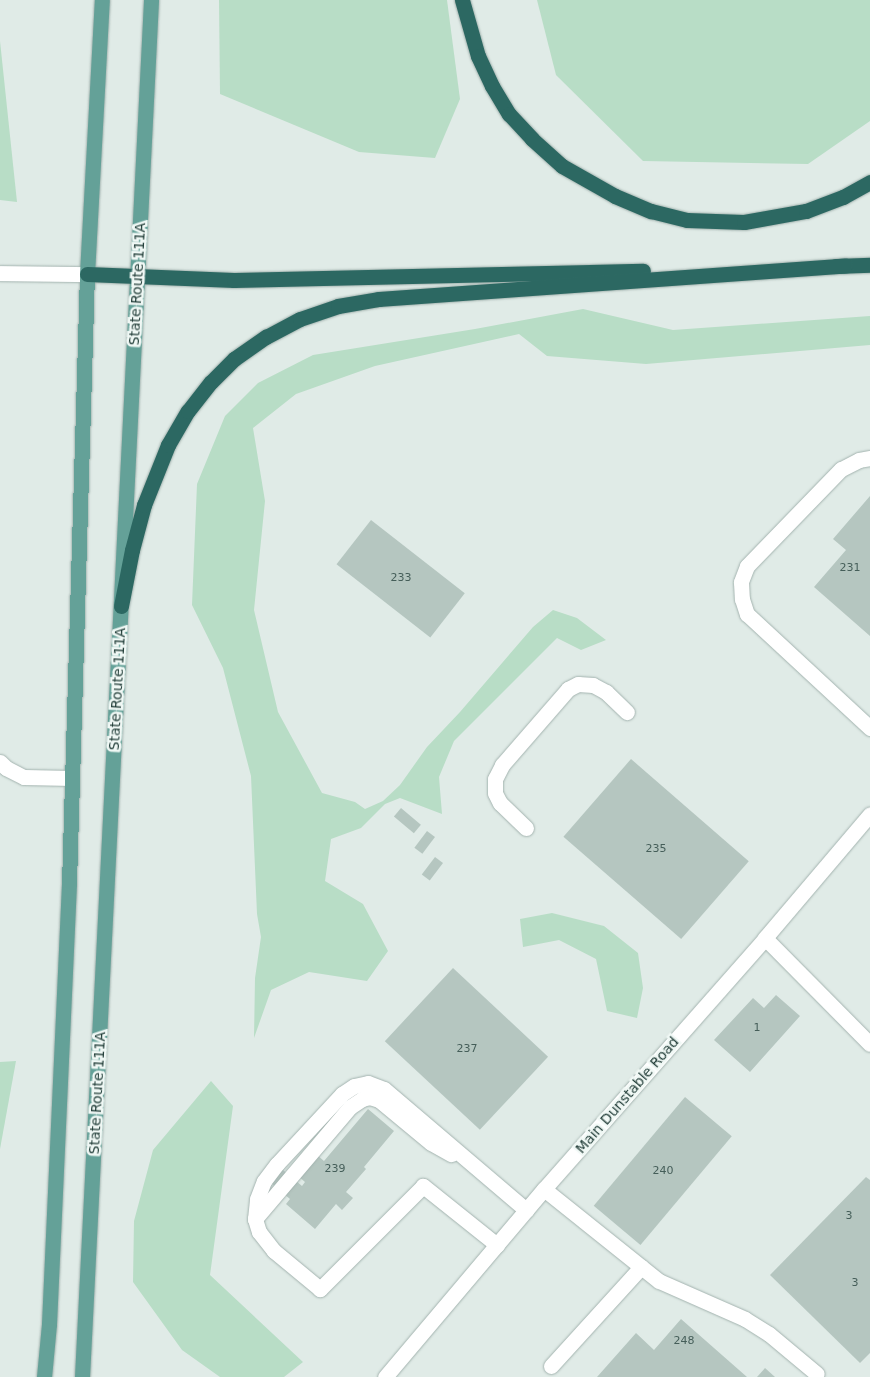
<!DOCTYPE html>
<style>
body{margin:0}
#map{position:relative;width:870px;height:1377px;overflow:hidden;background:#e0ebe7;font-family:"DejaVu Sans",sans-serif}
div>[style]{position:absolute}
.green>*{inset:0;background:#b8ddc6}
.building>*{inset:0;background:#b5c6c0;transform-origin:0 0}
.roads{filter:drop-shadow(0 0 1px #a3b3af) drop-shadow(0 0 1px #a3b3af)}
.minor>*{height:15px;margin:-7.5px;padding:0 7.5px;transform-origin:7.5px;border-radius:7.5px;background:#fff}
.major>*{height:15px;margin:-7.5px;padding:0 7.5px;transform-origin:7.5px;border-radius:7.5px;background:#64a198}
.highway>*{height:15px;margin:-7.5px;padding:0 7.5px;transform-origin:7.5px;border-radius:7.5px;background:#2c6862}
span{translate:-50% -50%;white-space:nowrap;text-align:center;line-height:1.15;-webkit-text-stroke:5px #f0f8f5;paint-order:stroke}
.number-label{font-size:11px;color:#455e59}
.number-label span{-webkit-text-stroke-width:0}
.street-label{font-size:14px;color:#203c37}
</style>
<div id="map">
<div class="green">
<div style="clip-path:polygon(219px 0,447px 0,460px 99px,435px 158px,359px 152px,220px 94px)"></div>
<div style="clip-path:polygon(537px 0,870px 0,870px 121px,808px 164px,643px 161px,556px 75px)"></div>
<div style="clip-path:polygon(0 41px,17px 202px,0 200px)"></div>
<div style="clip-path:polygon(583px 309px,673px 330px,870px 316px,870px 345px,646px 364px,547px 356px,519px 334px,375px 366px,296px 394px,253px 428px,265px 501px,254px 610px,278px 712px,322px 793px,355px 802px,365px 809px,383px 801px,400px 785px,427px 747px,460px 712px,533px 627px,553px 610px,577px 618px,606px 640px,581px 650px,557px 638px,454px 741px,439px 777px,442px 814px,400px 798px,385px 804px,361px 828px,331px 839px,325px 881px,363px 904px,388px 951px,367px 981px,309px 972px,271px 990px,254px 1038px,255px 978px,261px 937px,257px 914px,251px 776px,223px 668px,192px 605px,197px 484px,225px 416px,258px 383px,313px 355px,475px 329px)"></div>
<div style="clip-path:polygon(552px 913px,604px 926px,638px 953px,643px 988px,637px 1018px,607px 1011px,596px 959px,559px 940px,523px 947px,520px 919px)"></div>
<div style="clip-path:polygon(16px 1061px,0 1149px,0 1062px)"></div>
<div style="clip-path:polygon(211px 1081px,233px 1106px,210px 1275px,303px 1362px,284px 1377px,220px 1377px,182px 1350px,133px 1282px,134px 1221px,153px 1150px)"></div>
</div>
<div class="building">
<div style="clip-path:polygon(870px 496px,870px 636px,814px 587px,846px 550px,833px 539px)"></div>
<div style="left:371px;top:520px;width:119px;height:56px;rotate:38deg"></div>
<div style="left:631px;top:759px;width:156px;height:103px;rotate:41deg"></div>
<div style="left:401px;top:808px;width:26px;height:11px;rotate:40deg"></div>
<div style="left:427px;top:831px;width:10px;height:21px;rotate:37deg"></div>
<div style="left:435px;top:857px;width:10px;height:22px;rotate:37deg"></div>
<div style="left:453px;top:968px;width:130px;height:100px;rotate:43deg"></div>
<div style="clip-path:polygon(776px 995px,800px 1016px,750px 1072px,714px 1040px,753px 998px,764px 1008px)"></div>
<div style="left:685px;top:1097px;width:61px;height:142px;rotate:40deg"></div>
<div style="clip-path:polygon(368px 1109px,394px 1131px,364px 1167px,366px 1169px,346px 1192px,353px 1198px,342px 1210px,336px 1204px,315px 1229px,286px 1204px,290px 1199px,271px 1183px,283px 1170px,302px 1186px,305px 1182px,298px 1176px,317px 1155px,324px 1161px)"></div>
<div style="clip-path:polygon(866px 1177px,870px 1180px,870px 1353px,860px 1363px,770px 1275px)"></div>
<div style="clip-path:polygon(681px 1319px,747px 1377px,597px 1377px,636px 1333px,654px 1350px)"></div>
<div style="clip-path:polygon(765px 1368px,775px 1377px,757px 1377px)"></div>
</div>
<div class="roads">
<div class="minor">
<div style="left:0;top:273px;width:87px;rotate:0.7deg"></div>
<div style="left:870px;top:458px;width:11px;rotate:170deg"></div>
<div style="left:859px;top:460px;width:20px;rotate:153deg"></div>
<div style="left:841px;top:469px;width:135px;rotate:134.1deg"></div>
<div style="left:747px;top:566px;width:17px;rotate:111deg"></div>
<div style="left:741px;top:582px;width:17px;rotate:87deg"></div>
<div style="left:742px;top:599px;width:16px;rotate:72deg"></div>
<div style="left:747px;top:614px;width:168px;rotate:42.8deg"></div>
<div style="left:0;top:762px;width:8px;rotate:45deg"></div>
<div style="left:6px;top:768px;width:20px;rotate:27deg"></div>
<div style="left:24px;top:777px;width:48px;rotate:1.2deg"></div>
<div style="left:526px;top:828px;width:36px;rotate:-136deg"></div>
<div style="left:500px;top:803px;width:11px;rotate:-117deg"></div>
<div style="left:495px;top:793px;width:14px;rotate:-90deg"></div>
<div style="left:495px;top:779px;width:16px;rotate:-63deg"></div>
<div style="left:502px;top:765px;width:101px;rotate:-49deg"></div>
<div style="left:568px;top:689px;width:11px;rotate:-27deg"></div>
<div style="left:578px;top:684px;width:15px;rotate:4deg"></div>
<div style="left:593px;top:685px;width:15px;rotate:28deg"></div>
<div style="left:606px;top:692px;width:29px;rotate:44deg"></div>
<div style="left:765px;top:938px;width:149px;rotate:45.3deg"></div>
<div style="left:544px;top:1189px;width:147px;rotate:38.7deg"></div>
<div style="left:659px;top:1281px;width:94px;rotate:23.8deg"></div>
<div style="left:745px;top:1319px;width:28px;rotate:32deg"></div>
<div style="left:769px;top:1334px;width:62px;rotate:39.8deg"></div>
<div style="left:255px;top:1219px;width:147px;rotate:-49.7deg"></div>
<div style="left:350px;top:1107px;width:14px;rotate:-34deg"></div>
<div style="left:362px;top:1099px;width:8px;rotate:-14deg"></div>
<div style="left:370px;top:1097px;width:9px;rotate:18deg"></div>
<div style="left:379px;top:1100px;width:67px;rotate:39.6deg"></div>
<div style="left:431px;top:1143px;width:23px;rotate:29deg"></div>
<div style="left:497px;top:1245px;width:95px;rotate:-141.4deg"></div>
<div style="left:423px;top:1186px;width:146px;rotate:135deg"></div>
<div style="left:320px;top:1289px;width:60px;rotate:-140.4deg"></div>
<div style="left:274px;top:1251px;width:24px;rotate:-128deg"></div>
<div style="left:259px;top:1232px;width:14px;rotate:-107deg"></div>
<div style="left:255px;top:1219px;width:20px;rotate:-84deg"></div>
<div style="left:257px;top:1199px;width:19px;rotate:-69deg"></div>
<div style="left:264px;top:1181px;width:21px;rotate:-53deg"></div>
<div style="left:277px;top:1164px;width:96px;rotate:-47.1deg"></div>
<div style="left:342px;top:1094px;width:14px;rotate:-34deg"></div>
<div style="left:354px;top:1086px;width:14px;rotate:-12deg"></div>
<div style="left:368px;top:1083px;width:17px;rotate:21deg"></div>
<div style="left:384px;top:1089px;width:187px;rotate:40.4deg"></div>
<div style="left:551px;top:1366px;width:134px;rotate:-47.7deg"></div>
<div style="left:385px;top:1377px;width:246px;rotate:-49.8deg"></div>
<div style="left:544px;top:1189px;width:334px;rotate:-48.6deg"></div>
<div style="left:765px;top:938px;width:162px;rotate:-49.7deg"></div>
</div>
<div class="major">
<div style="left:44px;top:1377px;width:53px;rotate:-84.6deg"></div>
<div style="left:49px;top:1324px;width:441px;rotate:-87.4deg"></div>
<div style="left:69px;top:883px;width:609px;rotate:-88.31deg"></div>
<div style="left:87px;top:274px;width:274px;rotate:-86.9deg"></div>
<div style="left:82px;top:1377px;width:1379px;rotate:-87.13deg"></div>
</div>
<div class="highway">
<div style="left:462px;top:0;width:58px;rotate:74.1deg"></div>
<div style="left:478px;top:56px;width:33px;rotate:65deg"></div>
<div style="left:492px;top:86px;width:33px;rotate:59deg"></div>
<div style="left:509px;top:114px;width:34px;rotate:47deg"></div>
<div style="left:532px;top:139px;width:40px;rotate:42deg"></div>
<div style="left:562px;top:166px;width:61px;rotate:29.5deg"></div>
<div style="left:615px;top:196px;width:39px;rotate:23deg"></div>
<div style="left:651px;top:211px;width:37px;rotate:14deg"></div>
<div style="left:687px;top:220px;width:57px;rotate:2deg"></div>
<div style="left:744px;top:222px;width:63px;rotate:-10.1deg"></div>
<div style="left:806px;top:211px;width:40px;rotate:-21deg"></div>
<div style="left:843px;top:197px;width:31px;rotate:-29deg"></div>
<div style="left:836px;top:266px;width:34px;rotate:-2deg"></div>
<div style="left:87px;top:274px;width:147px;rotate:2.3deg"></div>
<div style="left:234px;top:280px;width:409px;rotate:-1.3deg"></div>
<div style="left:121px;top:606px;width:57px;rotate:-78.9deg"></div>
<div style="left:132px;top:550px;width:47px;rotate:-75.1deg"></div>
<div style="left:144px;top:505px;width:65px;rotate:-68.2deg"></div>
<div style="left:168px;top:445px;width:39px;rotate:-60deg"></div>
<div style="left:188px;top:411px;width:37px;rotate:-52deg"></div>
<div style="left:211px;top:382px;width:33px;rotate:-45deg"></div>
<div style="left:234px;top:359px;width:39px;rotate:-35deg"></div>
<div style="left:266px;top:337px;width:38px;rotate:-28deg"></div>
<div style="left:300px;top:319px;width:40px;rotate:-18.9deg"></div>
<div style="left:338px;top:306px;width:42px;rotate:-9.7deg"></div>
<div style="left:379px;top:299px;width:467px;rotate:-4.1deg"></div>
</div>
</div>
<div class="number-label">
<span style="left:850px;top:568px">231</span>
<span style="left:401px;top:578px">233</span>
<span style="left:656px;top:849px">235</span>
<span style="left:757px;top:1028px">1</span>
<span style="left:467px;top:1049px">237</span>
<span style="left:335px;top:1169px">239</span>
<span style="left:663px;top:1171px">240</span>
<span style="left:849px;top:1216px">3</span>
<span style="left:855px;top:1283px">3</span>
<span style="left:684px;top:1341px">248</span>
</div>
<div class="street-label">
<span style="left:137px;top:284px;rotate:-87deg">State Route 111A</span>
<span style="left:117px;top:689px;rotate:-87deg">State Route 111A</span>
<span style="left:97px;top:1093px;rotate:-87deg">State Route 111A</span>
<span style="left:627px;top:1095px;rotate:-49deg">Main Dunstable Road</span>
</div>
</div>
